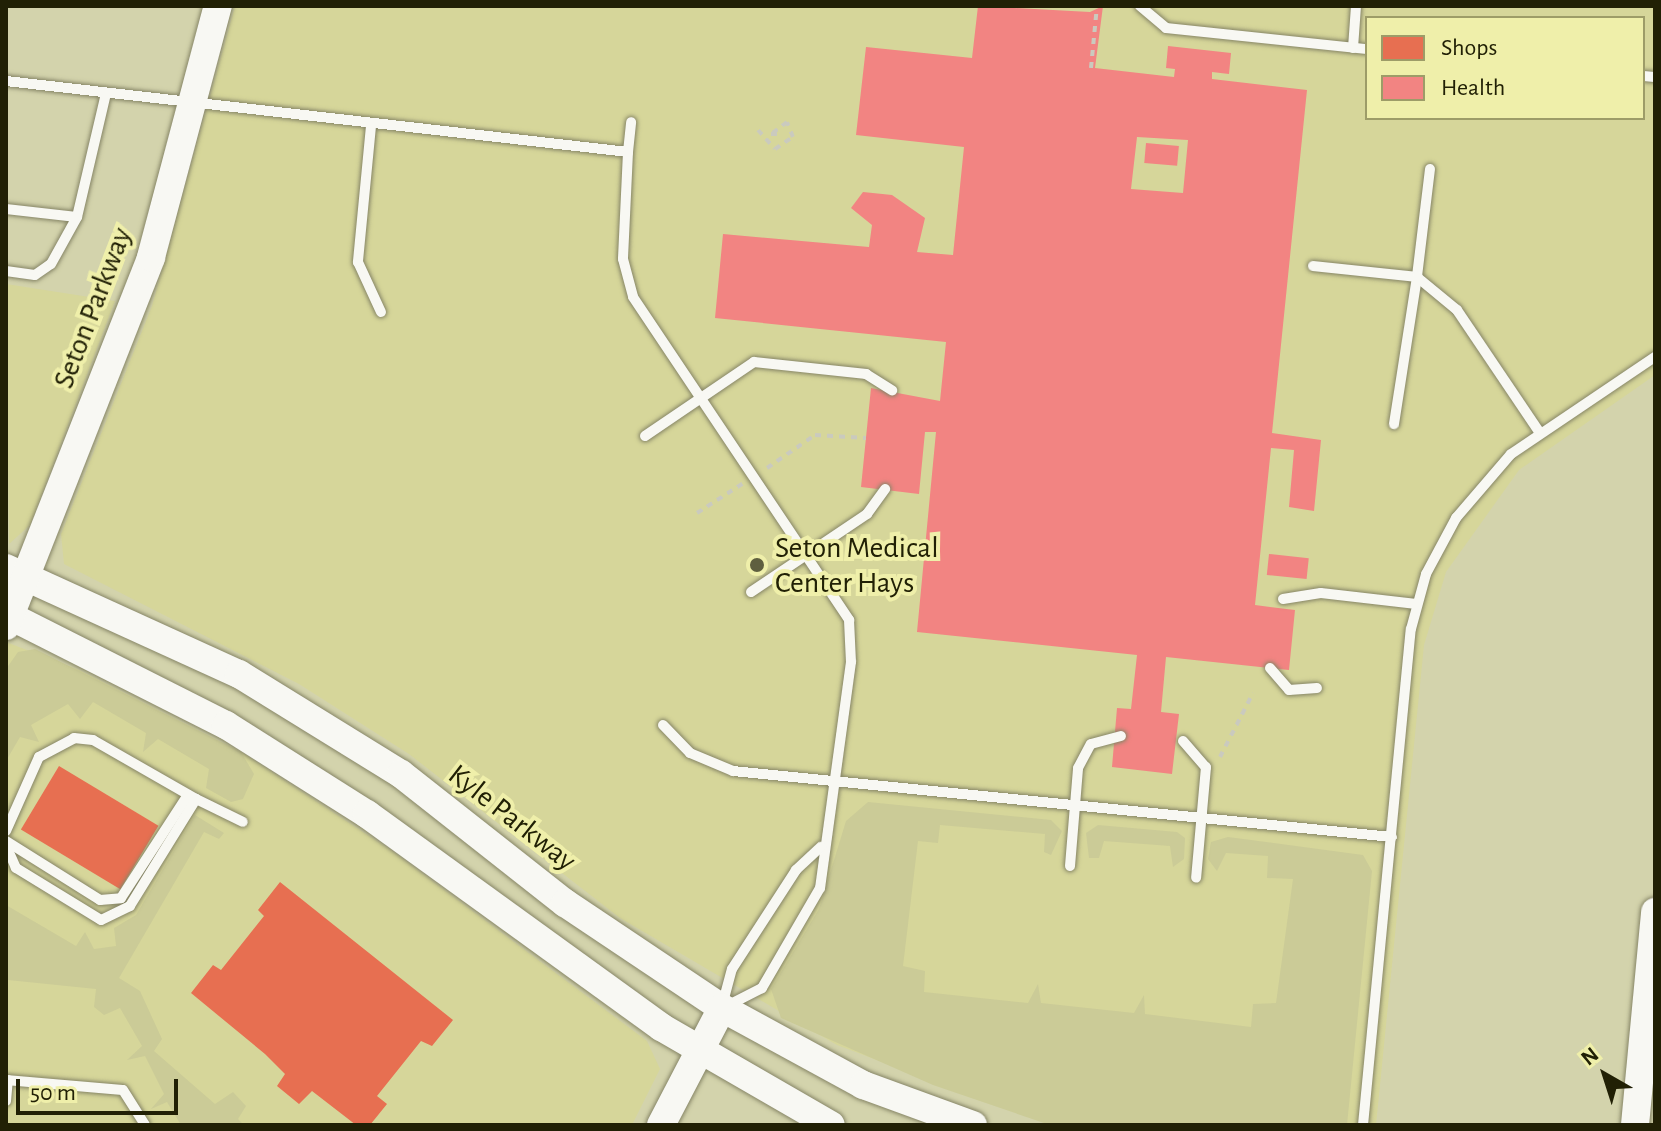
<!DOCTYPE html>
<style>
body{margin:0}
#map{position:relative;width:1661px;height:1131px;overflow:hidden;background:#d3d3ac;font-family:"Alegreya Sans",sans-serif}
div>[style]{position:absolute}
.built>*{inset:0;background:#d6d69a}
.green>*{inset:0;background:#cbcb97}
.shops>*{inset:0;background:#e76f51;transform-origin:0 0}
.health>*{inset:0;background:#f28482;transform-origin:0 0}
.path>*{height:4px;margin-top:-2px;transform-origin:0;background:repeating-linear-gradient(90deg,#cacabe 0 6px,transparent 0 12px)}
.roads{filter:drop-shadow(0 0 2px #868566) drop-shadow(0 0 2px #868566)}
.lane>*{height:10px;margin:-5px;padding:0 5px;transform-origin:5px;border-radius:5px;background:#f8f8f3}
.secondary>*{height:28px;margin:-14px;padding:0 14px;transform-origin:14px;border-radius:14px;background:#f8f8f3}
.dots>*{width:22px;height:22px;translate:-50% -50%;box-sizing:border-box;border:4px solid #efefaa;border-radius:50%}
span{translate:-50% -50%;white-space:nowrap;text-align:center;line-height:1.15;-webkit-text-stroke:8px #efefaa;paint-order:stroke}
.street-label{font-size:30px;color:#212005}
.poi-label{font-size:30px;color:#212005}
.left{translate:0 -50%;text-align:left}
.frame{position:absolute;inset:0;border:8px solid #212005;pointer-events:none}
.legend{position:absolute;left:1365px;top:16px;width:280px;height:104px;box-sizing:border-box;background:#efefaa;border:2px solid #9d9c68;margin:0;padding:10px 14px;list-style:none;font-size:24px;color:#212005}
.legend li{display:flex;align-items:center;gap:16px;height:40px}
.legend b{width:40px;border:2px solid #9d9c68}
.north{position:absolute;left:1565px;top:1035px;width:80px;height:80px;-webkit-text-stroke:6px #efefaa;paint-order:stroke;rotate:321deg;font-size:22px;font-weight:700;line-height:32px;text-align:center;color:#212005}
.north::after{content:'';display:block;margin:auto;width:28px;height:36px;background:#212005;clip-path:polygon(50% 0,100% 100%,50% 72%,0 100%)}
.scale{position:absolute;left:16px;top:1079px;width:162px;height:36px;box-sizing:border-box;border:4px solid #212005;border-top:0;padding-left:10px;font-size:24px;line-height:28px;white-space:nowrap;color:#212005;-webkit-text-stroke:6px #efefaa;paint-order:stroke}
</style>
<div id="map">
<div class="built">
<div style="clip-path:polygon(evenodd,235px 6px,1655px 6px,1655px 375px,1519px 470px,1446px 572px,1424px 645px,1376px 1125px,1050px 1125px,837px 1045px,620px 918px,409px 754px,299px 684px,64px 564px,61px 534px,152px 306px,235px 6px,1367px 18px,1643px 18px,1643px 118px,1367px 118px,1367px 18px)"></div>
<div style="clip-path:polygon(6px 284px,115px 301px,30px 525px,9px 544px)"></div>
<div style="clip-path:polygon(6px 642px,79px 670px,241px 752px,392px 851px,647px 1041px,660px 1069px,632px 1125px,6px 1125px)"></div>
</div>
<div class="green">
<div style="clip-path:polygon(35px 649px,241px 752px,254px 774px,243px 799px,231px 802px,206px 788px,209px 769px,158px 739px,143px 752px,146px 733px,93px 702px,80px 719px,68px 704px,31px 725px,39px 742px,20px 737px,6px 761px,6px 669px,18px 652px)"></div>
<div style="clip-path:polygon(868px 802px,1051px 820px,1062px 831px,1051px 855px,1044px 852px,1045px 834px,940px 825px,938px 843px,918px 841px,903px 966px,925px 971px,924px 992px,1028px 1003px,1038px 984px,1041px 1003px,1134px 1013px,1144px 995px,1145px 1014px,1251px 1027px,1253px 1004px,1276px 1003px,1293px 879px,1267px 878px,1268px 856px,1226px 853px,1217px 871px,1208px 859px,1211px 842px,1228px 837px,1363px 855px,1372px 871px,1347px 1125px,1050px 1125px,933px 1085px,781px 1018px,771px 989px,819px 909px,846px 821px)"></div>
<div style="clip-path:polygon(195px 815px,224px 833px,219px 839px,204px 832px,119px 978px,140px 991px,162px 1039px,154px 1051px,215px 1104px,233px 1092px,246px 1106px,238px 1119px,244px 1125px,181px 1125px,167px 1102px,151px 1109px,164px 1094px,145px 1056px,127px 1060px,142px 1046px,120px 1008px,104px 1015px,94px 1007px,96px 989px,8px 980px,6px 988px,6px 905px,76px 946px,85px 932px,94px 949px,116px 946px,114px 928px,136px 915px)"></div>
<div style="clip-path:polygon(1098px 825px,1177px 832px,1185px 838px,1184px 859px,1173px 867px,1170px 846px,1104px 841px,1099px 858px,1089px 858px,1086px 833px)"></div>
</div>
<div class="shops">
<div style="left:59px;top:766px;width:116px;height:74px;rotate:31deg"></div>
<div style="clip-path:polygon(280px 882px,453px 1020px,432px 1046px,421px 1041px,377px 1096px,387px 1104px,370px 1125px,356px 1125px,312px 1091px,299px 1104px,277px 1086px,285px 1074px,265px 1054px,191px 993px,213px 965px,221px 970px,264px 916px,258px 910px)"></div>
</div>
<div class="health">
<div style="clip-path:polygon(evenodd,978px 6px,1090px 12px,1103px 6px,1095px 68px,1174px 77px,1175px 69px,1166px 68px,1168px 46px,1231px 53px,1229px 74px,1212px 72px,1212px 79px,1307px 90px,1272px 433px,1321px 440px,1314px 511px,1289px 507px,1294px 450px,1271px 448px,1255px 605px,1295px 610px,1289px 670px,1166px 657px,1161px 712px,1179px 714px,1172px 774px,1112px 767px,1117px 708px,1131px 709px,1137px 655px,917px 632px,936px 432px,925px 432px,919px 494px,861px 487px,871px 388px,940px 401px,946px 342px,715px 318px,723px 234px,869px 247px,872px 225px,851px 208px,863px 192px,892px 195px,925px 218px,917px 252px,953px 255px,964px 147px,856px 135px,866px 47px,972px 58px,978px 6px,1137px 137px,1188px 140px,1183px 193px,1131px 189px,1137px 137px)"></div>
<div style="left:1146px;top:143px;width:33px;height:20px;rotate:5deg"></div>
<div style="left:1269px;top:554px;width:40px;height:21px;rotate:6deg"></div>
</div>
<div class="path">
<div style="left:1091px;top:68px;width:62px;rotate:-84.5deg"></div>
<div style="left:758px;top:130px;width:25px;rotate:48deg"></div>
<div style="left:775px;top:149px;width:22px;rotate:-34deg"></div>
<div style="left:793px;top:137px;width:16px;rotate:-112deg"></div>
<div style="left:787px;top:122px;width:20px;rotate:143deg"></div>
<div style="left:771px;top:134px;width:12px"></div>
<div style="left:767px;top:468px;width:58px;rotate:-34.5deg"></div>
<div style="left:815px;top:435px;width:51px;rotate:3.4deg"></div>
<div style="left:697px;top:513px;width:54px;rotate:-32.8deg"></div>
<div style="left:1220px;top:757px;width:72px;rotate:-62.7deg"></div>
</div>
<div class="roads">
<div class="lane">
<div style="left:1140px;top:6px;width:34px;rotate:40deg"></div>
<div style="left:1166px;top:28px;width:202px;rotate:6deg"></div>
<div style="left:1353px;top:48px;width:42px;rotate:-85.9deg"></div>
<div style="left:1643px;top:76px;width:12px;rotate:5deg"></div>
<div style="left:6px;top:81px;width:626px;rotate:6.51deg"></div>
<div style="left:628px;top:152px;width:107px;rotate:92.7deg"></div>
<div style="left:623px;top:259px;width:39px;rotate:75deg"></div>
<div style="left:633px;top:297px;width:389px;rotate:56.2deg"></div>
<div style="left:849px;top:620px;width:42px;rotate:87.3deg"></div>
<div style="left:851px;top:662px;width:228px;rotate:97.8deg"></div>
<div style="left:820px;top:888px;width:116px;rotate:120.1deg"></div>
<div style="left:762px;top:988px;width:39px;rotate:153deg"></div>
<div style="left:371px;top:126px;width:137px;rotate:95.5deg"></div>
<div style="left:358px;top:262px;width:55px;rotate:65.3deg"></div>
<div style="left:628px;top:152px;width:30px;rotate:-84deg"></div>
<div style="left:1430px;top:169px;width:109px;rotate:96.9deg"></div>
<div style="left:1417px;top:277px;width:52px;rotate:39.5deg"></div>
<div style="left:1457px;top:310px;width:148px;rotate:56deg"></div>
<div style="left:6px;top:209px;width:71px;rotate:6.4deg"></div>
<div style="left:77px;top:217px;width:127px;rotate:-76.8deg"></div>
<div style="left:1313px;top:266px;width:105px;rotate:6deg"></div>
<div style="left:1417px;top:277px;width:149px;rotate:98.9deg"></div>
<div style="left:6px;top:271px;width:29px;rotate:8deg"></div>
<div style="left:35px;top:275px;width:19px;rotate:-35deg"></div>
<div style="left:51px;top:264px;width:54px;rotate:-61deg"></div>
<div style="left:645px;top:436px;width:132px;rotate:-34.2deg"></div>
<div style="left:754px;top:362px;width:113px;rotate:6.1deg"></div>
<div style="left:866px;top:374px;width:31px;rotate:32deg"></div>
<div style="left:751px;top:592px;width:140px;rotate:-33.9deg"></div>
<div style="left:867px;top:514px;width:31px;rotate:-54deg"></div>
<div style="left:1283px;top:599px;width:38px;rotate:-9deg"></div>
<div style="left:1321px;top:593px;width:96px;rotate:6.6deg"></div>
<div style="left:1270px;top:668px;width:29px;rotate:49deg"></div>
<div style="left:1289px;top:690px;width:28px;rotate:-4deg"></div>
<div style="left:663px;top:725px;width:39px;rotate:46deg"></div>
<div style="left:690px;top:753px;width:47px;rotate:22.7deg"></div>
<div style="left:733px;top:771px;width:662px;rotate:5.72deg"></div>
<div style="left:1183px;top:741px;width:35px;rotate:49deg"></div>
<div style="left:1206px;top:767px;width:111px;rotate:95.1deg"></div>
<div style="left:196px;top:799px;width:52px;rotate:26.1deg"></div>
<div style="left:6px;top:831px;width:81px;rotate:-66deg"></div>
<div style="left:39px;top:757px;width:40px;rotate:-28deg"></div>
<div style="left:74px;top:738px;width:19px;rotate:6deg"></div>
<div style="left:93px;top:740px;width:119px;rotate:29.8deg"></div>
<div style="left:196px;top:799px;width:126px;rotate:121.7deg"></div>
<div style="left:130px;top:906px;width:32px;rotate:154deg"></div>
<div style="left:101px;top:920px;width:100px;rotate:-148.5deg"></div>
<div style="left:16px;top:868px;width:24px;rotate:-114deg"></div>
<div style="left:6px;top:841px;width:111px;rotate:32.1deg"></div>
<div style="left:100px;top:900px;width:21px;rotate:-5deg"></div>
<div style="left:121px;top:898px;width:123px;rotate:-57deg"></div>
<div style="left:1070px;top:866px;width:98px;rotate:-85.3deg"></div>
<div style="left:1078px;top:768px;width:27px;rotate:-62deg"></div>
<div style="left:1091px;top:744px;width:31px;rotate:-15deg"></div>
<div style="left:722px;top:1006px;width:38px;rotate:-75deg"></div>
<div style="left:732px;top:969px;width:118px;rotate:-57.1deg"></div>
<div style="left:796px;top:870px;width:34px;rotate:-43deg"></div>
<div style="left:6px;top:1080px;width:117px;rotate:4.9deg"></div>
<div style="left:123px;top:1090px;width:41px;rotate:57.8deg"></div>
<div style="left:6px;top:1101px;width:21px;rotate:-85deg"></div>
<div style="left:1363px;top:1125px;width:498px;rotate:-84.5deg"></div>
<div style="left:1411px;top:629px;width:57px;rotate:-74.7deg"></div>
<div style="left:1426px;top:574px;width:64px;rotate:-61.8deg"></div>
<div style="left:1456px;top:518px;width:84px;rotate:-49.3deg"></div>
<div style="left:1511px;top:454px;width:174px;rotate:-34deg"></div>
</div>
<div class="secondary">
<div style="left:6px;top:568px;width:256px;rotate:24.5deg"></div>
<div style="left:239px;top:674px;width:190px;rotate:31.7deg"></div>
<div style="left:401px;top:774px;width:209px;rotate:38.2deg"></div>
<div style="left:565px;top:903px;width:189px;rotate:33.8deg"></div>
<div style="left:722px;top:1008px;width:161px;rotate:28.6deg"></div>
<div style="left:863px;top:1085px;width:117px;rotate:20deg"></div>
<div style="left:6px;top:614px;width:246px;rotate:26.8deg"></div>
<div style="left:226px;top:725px;width:167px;rotate:32.3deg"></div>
<div style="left:367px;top:814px;width:363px;rotate:35.9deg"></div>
<div style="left:661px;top:1027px;width:196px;rotate:30deg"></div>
<div style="left:6px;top:626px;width:396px;rotate:-68.5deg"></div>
<div style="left:151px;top:257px;width:260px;rotate:-75.1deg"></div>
<div style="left:661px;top:1125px;width:132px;rotate:-62.5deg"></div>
<div style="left:1635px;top:1125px;width:214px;rotate:-84.6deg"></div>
</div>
</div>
<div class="dots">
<div style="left:757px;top:565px;background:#5f5f3f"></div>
</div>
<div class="street-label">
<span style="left:93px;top:308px;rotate:-69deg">Seton Parkway</span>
<span style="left:512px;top:818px;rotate:38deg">Kyle Parkway</span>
</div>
<div class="poi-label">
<span class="left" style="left:775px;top:565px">Seton Medical<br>Center Hays</span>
</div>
<div class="frame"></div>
<ul class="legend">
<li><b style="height:22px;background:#e76f51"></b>Shops</li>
<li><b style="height:22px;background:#f28482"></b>Health</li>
</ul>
<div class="north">N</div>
<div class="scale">50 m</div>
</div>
